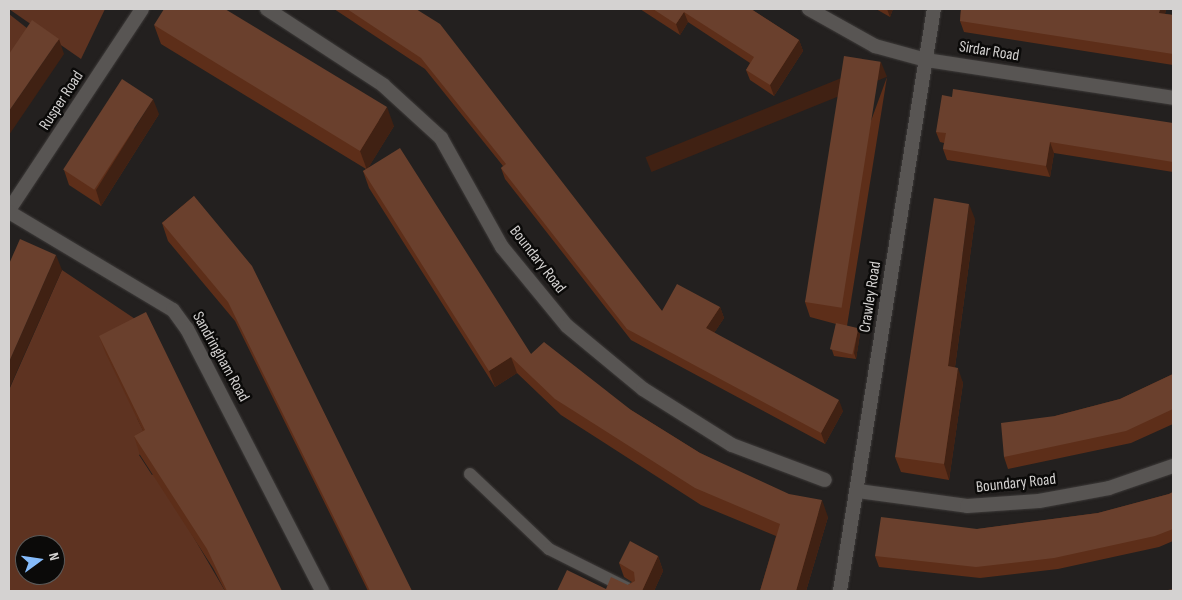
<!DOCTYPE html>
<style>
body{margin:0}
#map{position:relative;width:1182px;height:600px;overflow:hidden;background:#23201f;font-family:"Sofia Sans Condensed",sans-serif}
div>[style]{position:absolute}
.green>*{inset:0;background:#5e3321}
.roads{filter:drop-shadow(0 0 1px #3d3a39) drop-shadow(0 0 1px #3d3a39)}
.service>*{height:12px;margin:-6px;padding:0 6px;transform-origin:6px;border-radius:6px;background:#585553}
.minor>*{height:14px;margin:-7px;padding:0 7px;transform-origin:7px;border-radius:7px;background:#585553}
.wall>*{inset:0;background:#5d2e19}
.shaded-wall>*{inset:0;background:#402113;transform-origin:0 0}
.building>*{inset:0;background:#6a402d;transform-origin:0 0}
span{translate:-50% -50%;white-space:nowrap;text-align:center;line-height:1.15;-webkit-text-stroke:5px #0b0a09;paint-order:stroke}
.street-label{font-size:16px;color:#d4d2d1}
.frame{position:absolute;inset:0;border:10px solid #d4d2d1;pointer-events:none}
.north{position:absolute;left:15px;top:535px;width:50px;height:50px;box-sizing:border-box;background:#0b0a09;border:1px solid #5b5a59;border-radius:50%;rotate:76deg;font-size:14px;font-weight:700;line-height:20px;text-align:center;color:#d4d2d1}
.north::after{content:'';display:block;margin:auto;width:18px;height:22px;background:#85bbfb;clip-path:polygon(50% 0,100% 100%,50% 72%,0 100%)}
</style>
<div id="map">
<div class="green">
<div style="clip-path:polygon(9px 9px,105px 9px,81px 59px)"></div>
<div style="clip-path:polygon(9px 14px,37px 36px,9px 77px)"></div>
<div style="clip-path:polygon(evenodd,62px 270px,153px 331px,151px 412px,137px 418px,152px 449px,139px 455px,152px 475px,156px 473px,225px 591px,9px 591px,9px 390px,62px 270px,25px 545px,55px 545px,55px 575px,25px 575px,25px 545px)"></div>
</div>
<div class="roads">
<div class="service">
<div style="left:470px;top:474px;width:109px;rotate:43.5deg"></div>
<div style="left:549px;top:549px;width:94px;rotate:26.6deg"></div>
</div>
<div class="minor">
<div style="left:267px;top:9px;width:139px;rotate:33.2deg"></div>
<div style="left:383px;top:85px;width:79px;rotate:42.4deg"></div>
<div style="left:441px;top:138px;width:125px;rotate:60.8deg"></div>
<div style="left:502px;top:247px;width:102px;rotate:50.6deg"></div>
<div style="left:567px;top:326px;width:99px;rotate:39.7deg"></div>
<div style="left:643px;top:389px;width:105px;rotate:32.2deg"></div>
<div style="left:732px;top:445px;width:99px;rotate:20.6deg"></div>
<div style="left:809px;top:9px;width:76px;rotate:29.3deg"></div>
<div style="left:875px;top:46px;width:53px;rotate:15.4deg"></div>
<div style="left:926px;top:60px;width:250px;rotate:8.7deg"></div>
<div style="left:9px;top:210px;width:241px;rotate:-56.5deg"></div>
<div style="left:9px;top:212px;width:191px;rotate:30.9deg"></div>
<div style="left:173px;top:310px;width:24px;rotate:54deg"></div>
<div style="left:187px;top:329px;width:295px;rotate:62.7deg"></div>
<div style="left:858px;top:491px;width:110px;rotate:7.8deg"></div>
<div style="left:967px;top:506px;width:72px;rotate:-4deg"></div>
<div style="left:1039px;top:501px;width:71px;rotate:-10.5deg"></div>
<div style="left:1109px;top:488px;width:68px;rotate:-19deg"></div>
<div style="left:840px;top:591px;width:590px;rotate:-80.83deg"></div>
</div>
</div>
<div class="wall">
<div style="clip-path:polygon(334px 9px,416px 9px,662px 311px,720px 307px,724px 318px,714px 333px,843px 411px,825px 444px,631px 340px,505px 179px,501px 168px,503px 166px,425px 69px)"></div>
<div style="clip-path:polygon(640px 9px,751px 9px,799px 40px,803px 51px,774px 96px,750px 80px,746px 70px,750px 63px,688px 22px,680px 35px)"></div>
<div style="clip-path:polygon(876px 9px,893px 9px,890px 17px)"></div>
<div style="clip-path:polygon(961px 9px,1166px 9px,1165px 14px,1173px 15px,1173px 65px,964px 32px,960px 21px)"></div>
<div style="clip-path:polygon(154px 25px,394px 126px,368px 168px,531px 354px,631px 410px,700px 453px,828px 517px,806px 591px,760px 591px,776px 536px,701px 505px,561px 415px,517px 373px,495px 387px,369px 188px,363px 171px,366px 169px,161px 44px)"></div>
<div style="clip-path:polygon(887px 77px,847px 326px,860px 334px,856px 359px,834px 356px,832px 350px,836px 324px,810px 317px,805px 302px)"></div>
<div style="clip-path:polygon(159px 114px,101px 206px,69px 185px,64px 170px)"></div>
<div style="clip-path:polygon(1173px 123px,1173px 172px,1054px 153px,1050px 177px,947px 160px,943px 149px,944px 143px,940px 142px,936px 132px)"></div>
<div style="clip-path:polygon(194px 196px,412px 591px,368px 591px,235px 321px,168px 241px,162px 223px)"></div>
<div style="clip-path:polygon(975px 219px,955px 367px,963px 383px,949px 480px,901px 472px,895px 457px)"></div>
<div style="clip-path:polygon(99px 336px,282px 591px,225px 591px,213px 568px,140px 455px,134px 436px,143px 431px,106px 354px)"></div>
<div style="clip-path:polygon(1173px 374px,1173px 424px,1131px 443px,1008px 469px,1004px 457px,1055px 416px,1120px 399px)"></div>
<div style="clip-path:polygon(1173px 492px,1173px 541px,1159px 547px,1058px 569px,980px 578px,879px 567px,875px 556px,977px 529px,1098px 513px,1169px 494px)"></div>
<div style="clip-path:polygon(658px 556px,663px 571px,654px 591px,557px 591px,606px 589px,628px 585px,632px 582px,624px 577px,619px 563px)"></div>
</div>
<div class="shaded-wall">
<div style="clip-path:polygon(887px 9px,893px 9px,890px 17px)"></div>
<div style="clip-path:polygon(1160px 9px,1166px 9px,1163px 24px,1159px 13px)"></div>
<div style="clip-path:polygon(684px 12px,688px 22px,680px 35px,676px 24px)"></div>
<div style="clip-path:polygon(59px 39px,64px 54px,9px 135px,9px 111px)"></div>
<div style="clip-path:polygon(799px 40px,803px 51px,774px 96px,770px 85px)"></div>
<div style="left:881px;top:62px;width:16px;height:254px;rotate:68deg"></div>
<div style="clip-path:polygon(153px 99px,159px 114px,101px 206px,96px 190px)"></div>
<div style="clip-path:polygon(387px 107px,394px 126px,367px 170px,360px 151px)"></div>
<div style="clip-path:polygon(1050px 142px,1054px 153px,1050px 177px,1046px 166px)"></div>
<div style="clip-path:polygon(969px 204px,975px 219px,953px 381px,948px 366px)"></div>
<div style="clip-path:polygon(56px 255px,62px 270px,9px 389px,9px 362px)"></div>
<div style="clip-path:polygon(720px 307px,724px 318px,710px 339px,706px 328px)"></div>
<div style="clip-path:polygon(858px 328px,860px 334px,856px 359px,854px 353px)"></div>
<div style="clip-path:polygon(511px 357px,517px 373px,495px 387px,489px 371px)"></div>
<div style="clip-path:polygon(958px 368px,963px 383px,949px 480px,944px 464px)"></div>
<div style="clip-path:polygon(839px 400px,843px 411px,825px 444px,821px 433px)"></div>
<div style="clip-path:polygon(822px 500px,828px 517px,806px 591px,796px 591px)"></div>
<div style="clip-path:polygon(658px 556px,663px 571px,654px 591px,642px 591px)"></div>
</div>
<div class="building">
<div style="clip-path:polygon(164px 9px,225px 9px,387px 107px,360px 151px,154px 25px)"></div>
<div style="clip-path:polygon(347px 9px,416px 9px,440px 24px,662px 311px,677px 284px,720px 307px,706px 328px,839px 400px,821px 433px,627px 329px,501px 168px,506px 164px,421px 58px)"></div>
<div style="clip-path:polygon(653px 9px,751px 9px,799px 40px,770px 85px,746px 70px,754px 57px,684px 12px,676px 24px)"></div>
<div style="clip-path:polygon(961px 9px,1160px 9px,1159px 13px,1173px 15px,1173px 54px,960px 21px)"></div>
<div style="clip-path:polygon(32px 20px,59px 39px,9px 111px,9px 54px)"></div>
<div style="left:844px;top:56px;width:37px;height:249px;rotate:9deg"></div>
<div style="left:122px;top:79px;width:37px;height:108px;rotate:33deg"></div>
<div style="clip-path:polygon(953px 89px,1173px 123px,1173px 162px,1050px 142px,1046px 166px,943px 149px,946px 133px,936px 132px,942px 95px,952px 97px)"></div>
<div style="clip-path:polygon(400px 148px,531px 354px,544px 342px,631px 410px,700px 453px,789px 494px,822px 500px,796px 591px,760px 591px,780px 524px,695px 488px,555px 399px,511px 357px,489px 371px,363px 171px)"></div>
<div style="clip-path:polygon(194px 196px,252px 266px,412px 591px,370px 591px,228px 302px,162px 223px)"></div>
<div style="clip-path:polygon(934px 198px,969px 204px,948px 366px,958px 368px,944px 464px,895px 457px)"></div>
<div style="clip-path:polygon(20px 239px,56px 255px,9px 362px,9px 264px)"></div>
<div style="clip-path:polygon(146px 312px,282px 591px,227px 591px,207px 549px,134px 436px,145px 430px,99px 336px)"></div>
<div style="left:836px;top:323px;width:23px;height:27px;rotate:13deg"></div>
<div style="clip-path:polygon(1173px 374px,1173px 409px,1126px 431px,1004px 457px,1001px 423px,1055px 416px,1120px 399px)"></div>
<div style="clip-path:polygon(1173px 492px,1173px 529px,1155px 536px,1054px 558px,976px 567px,875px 556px,881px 517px,977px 529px,1098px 513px,1169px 494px)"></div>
<div style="clip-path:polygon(630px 541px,658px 556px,642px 591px,557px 591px,567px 570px,606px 589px,611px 577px,628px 585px,635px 581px,634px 572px,619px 563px)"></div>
<div style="clip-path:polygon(1173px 589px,1173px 591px,1163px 591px)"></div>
</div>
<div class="street-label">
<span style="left:989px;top:52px;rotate:9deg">Sirdar Road</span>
<span style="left:62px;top:101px;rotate:-57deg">Rusper Road</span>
<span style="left:537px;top:260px;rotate:52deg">Boundary Road</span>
<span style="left:871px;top:297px;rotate:-81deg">Crawley Road</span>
<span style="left:220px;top:357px;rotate:61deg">Sandringham Road</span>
<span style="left:1016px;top:484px;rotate:-6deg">Boundary Road</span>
</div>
<div class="frame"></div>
<div class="north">N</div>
</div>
